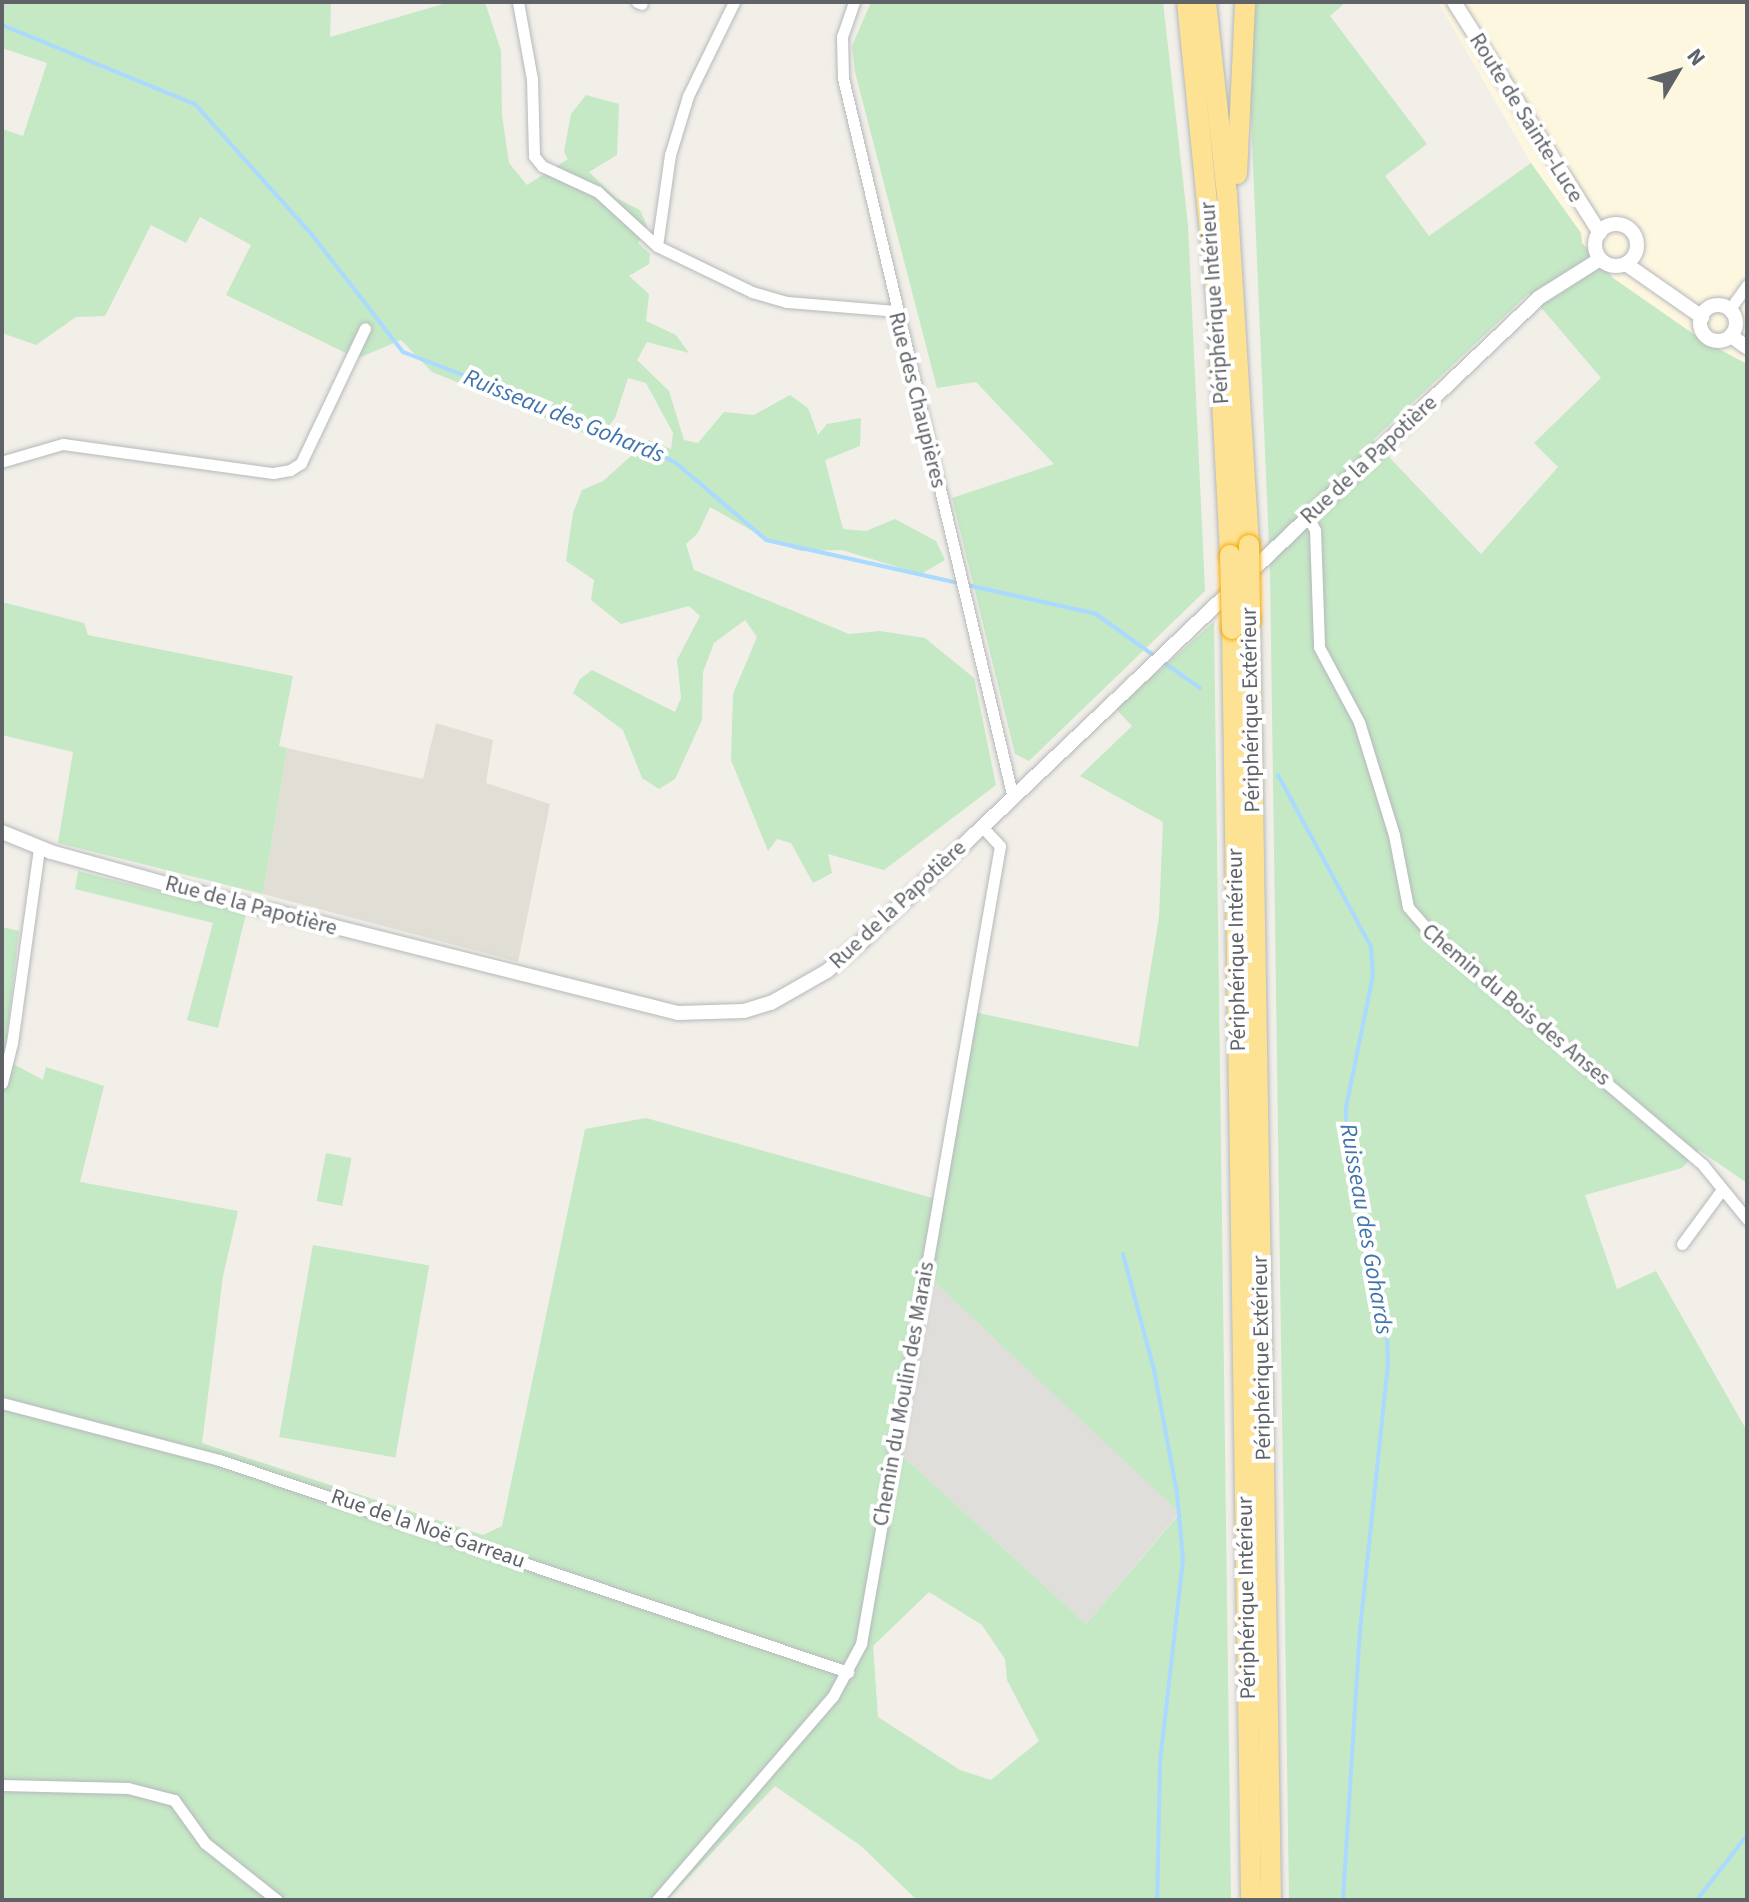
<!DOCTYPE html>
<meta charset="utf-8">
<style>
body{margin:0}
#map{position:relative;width:1749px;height:1902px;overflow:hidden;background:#f1efe8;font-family:"Source Sans 3",sans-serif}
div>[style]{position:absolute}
.commercial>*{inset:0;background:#fef7e0}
.industrial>*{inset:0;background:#e0deda}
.education>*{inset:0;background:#e1ded6}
.green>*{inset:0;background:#c5e8c5;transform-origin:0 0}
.stream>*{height:4px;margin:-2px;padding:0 2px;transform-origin:2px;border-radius:2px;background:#aadaff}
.roads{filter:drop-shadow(0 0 2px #b5b8bc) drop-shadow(0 0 2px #b5b8bc)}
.street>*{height:11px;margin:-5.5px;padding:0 5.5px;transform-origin:5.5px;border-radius:5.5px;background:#fff}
.secondary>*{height:14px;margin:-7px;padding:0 7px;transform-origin:7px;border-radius:7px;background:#fff}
.secondary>.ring{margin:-7px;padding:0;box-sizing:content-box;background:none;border:14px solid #fff;border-radius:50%}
.highway>*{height:20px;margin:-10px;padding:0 10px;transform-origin:10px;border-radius:10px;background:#fde293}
.bridges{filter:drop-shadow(0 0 2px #f9ab00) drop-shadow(0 0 2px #f9ab00)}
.highway-bridge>*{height:20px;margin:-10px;padding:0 10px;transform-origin:10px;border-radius:10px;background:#fde293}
span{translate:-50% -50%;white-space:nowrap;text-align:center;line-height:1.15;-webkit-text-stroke:8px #fff;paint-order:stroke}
.street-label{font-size:22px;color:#5f6368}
.water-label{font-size:24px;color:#4174aa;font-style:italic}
.frame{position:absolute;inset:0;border:4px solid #5f6368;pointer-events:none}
.north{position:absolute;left:1637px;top:32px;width:80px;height:80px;-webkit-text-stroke:6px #fff;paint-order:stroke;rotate:52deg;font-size:22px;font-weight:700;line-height:32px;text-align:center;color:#5f6368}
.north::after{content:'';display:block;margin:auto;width:28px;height:36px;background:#5f6368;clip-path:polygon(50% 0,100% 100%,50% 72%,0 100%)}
</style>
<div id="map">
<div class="commercial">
<div style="clip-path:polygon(1438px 2px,1747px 2px,1747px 364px,1702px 340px,1613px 278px,1582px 243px,1581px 233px,1531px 163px)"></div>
</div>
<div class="industrial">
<div style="clip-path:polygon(924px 1272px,1180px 1512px,1086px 1624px,894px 1448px)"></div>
</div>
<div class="education">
<div style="clip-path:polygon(436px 723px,493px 740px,486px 783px,550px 804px,518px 962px,263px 894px,287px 748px,423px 779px)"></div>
</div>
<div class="green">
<div style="clip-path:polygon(2px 2px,331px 2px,330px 37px,450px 2px,485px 2px,501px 51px,502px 115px,509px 163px,527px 185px,568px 159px,564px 152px,571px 114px,586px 95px,619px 104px,617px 155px,589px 172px,616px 198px,640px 210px,647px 226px,638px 243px,650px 254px,649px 264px,629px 276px,649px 294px,646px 321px,676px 335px,689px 353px,647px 342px,637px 360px,669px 391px,684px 440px,698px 443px,724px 412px,754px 415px,790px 395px,808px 408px,818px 435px,827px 424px,861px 418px,860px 446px,825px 460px,843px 529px,866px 531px,895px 519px,936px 541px,945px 560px,921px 574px,842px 550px,801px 551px,774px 543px,710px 507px,698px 533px,686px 544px,694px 570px,849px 634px,880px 631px,925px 638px,974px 678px,996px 785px,884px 870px,828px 854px,832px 873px,813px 883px,791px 843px,777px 839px,768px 851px,731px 760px,733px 694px,757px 637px,745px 620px,714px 643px,703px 672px,702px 720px,675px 779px,659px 789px,642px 778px,623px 730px,573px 693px,580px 679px,592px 670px,675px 712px,681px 698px,677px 660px,700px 616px,689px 606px,621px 624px,591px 600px,594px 580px,566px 561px,573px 513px,582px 490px,603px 481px,649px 440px,671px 449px,673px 433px,646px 383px,628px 378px,615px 418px,598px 439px,432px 372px,401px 340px,361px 357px,350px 355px,226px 295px,251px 245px,200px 217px,186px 243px,151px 225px,105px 316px,76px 317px,36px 345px,2px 333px,2px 129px,23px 136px,47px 63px,2px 48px)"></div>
<div style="clip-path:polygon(871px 2px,1163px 2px,1188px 225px,1205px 591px,1029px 761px,1015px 754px,952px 498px,1054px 464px,976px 382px,937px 388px,855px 72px,852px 46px)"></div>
<div style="clip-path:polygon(evenodd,1256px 2px,1346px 2px,1330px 16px,1427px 144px,1385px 176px,1429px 236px,1531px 163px,1581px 233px,1582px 243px,1613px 278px,1702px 340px,1747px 364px,1747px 1183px,1699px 1150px,1682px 1168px,1585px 1195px,1617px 1289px,1656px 1271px,1747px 1431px,1747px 1900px,1289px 1900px,1270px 571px,1249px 68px,1256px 2px,1529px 293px,1601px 378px,1534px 443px,1558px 467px,1481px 554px,1373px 440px,1529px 293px)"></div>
<div style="clip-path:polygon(2px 602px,84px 623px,88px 635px,293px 676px,279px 746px,287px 748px,263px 894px,58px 843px,73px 752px,2px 735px)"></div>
<div style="clip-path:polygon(evenodd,1214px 622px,1231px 1900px,917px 1900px,861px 1846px,775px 1786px,667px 1900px,2px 1900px,2px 927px,19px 931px,4px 1059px,43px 1080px,46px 1067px,104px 1086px,80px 1182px,238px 1211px,223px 1276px,202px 1443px,483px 1535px,502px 1526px,585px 1129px,646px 1118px,936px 1199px,969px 1011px,1138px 1047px,1159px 917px,1163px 822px,1080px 776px,1132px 726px,1116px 709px,1214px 622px,925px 1273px,1180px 1513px,1086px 1624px,894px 1448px,925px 1273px,1214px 622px,929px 1592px,982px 1625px,1005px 1659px,1007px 1680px,1039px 1741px,991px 1780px,960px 1770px,878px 1717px,873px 1646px,929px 1592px)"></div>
<div style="clip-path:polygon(78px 871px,246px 914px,218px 1028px,187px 1020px,213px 923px,75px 889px)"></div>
<div style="left:326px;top:1153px;width:26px;height:49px;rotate:11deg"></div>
<div style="left:313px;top:1245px;width:118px;height:195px;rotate:10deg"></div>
</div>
<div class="stream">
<div style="left:2px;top:25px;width:209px;rotate:22.3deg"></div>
<div style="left:195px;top:104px;width:177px;rotate:48.2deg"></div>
<div style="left:313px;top:236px;width:147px;rotate:52.2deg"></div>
<div style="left:403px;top:352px;width:251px;rotate:21deg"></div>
<div style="left:637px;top:442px;width:44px;rotate:28.3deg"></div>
<div style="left:676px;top:463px;width:118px;rotate:40.5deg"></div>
<div style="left:766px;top:540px;width:338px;rotate:12.6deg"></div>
<div style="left:1096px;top:614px;width:74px;rotate:35.6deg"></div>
<div style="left:1163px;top:662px;width:45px;rotate:35.1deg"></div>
<div style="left:1278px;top:775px;width:196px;rotate:61.6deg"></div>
<div style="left:1371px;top:947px;width:28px;rotate:86deg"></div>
<div style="left:1373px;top:975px;width:136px;rotate:101.5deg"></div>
<div style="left:1346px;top:1108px;width:35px;rotate:90deg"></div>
<div style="left:1346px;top:1143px;width:196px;rotate:77.9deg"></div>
<div style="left:1387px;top:1335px;width:29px;rotate:88deg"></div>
<div style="left:1388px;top:1364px;width:266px;rotate:96deg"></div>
<div style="left:1360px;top:1629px;width:272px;rotate:93.6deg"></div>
<div style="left:1123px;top:1254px;width:120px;rotate:75deg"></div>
<div style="left:1154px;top:1370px;width:125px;rotate:79.4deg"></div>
<div style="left:1177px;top:1493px;width:67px;rotate:84.9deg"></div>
<div style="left:1183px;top:1560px;width:203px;rotate:96.5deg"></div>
<div style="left:1160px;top:1762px;width:138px;rotate:91.2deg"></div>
<div style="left:1697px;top:1900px;width:82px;rotate:-52.4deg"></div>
</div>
<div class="roads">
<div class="street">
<div style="left:518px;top:2px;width:78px;rotate:79.7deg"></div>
<div style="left:532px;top:79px;width:77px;rotate:88.5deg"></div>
<div style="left:534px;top:156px;width:13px;rotate:51deg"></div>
<div style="left:542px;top:166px;width:62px;rotate:24.9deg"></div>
<div style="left:598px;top:192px;width:80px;rotate:42.5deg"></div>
<div style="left:657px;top:246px;width:106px;rotate:25.8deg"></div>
<div style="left:752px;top:292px;width:36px;rotate:16deg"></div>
<div style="left:787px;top:302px;width:109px;rotate:4.7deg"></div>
<div style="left:637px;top:2px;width:5px;rotate:22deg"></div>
<div style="left:854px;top:2px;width:36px;rotate:109deg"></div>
<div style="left:842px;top:36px;width:42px;rotate:88.6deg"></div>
<div style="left:843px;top:78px;width:740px;rotate:76.72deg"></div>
<div style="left:657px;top:246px;width:92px;rotate:-81.9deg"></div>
<div style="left:670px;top:155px;width:62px;rotate:-73deg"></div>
<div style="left:688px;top:96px;width:105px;rotate:-63.9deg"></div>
<div style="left:1729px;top:310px;width:31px;rotate:-54deg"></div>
<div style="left:4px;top:461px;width:61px;rotate:-16.1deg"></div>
<div style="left:63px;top:444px;width:212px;rotate:7.9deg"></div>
<div style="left:273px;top:473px;width:17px;rotate:-10deg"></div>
<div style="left:290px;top:470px;width:13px;rotate:-32deg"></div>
<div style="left:301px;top:463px;width:149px;rotate:-64.6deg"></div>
<div style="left:1308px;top:517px;width:15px;rotate:62deg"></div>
<div style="left:1315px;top:530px;width:117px;rotate:88deg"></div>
<div style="left:1319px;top:647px;width:85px;rotate:61.9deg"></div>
<div style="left:1359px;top:722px;width:118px;rotate:72.8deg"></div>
<div style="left:1394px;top:835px;width:73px;rotate:79deg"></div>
<div style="left:1408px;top:907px;width:37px;rotate:49deg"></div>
<div style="left:1432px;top:935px;width:355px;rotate:40.3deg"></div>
<div style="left:1703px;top:1165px;width:70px;rotate:50.8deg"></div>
<div style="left:2px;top:1083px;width:41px;rotate:-76deg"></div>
<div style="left:12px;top:1043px;width:197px;rotate:-82.1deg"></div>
<div style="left:1682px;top:1244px;width:66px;rotate:-53.7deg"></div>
<div style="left:2px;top:1403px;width:224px;rotate:14.7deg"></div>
<div style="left:219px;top:1460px;width:664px;rotate:18.63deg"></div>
<div style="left:2px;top:1785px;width:126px;rotate:1.4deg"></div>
<div style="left:128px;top:1788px;width:48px;rotate:14.6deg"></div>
<div style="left:174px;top:1800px;width:53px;rotate:54.2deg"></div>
<div style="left:205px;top:1843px;width:92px;rotate:38.4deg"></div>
<div style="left:657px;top:1900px;width:269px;rotate:-49.2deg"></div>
<div style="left:833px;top:1696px;width:59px;rotate:-61.7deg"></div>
<div style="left:861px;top:1644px;width:810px;rotate:-80.12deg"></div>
<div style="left:1000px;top:846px;width:26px;rotate:-133deg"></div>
</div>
<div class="secondary">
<div style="left:1454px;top:2px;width:273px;rotate:57.7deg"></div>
<div class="ring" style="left:1595px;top:224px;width:28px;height:28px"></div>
<div style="left:1626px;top:264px;width:93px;rotate:34.9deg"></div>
<div class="ring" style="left:1700px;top:305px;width:22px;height:22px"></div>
<div style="left:1731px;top:336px;width:19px;rotate:35deg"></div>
<div style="left:2px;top:832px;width:53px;rotate:22.2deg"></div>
<div style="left:51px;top:852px;width:146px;rotate:15.5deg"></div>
<div style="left:192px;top:891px;width:501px;rotate:14.09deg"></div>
<div style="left:678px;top:1013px;width:66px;rotate:-1.7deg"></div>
<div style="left:744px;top:1011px;width:28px;rotate:-17deg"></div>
<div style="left:771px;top:1003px;width:64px;rotate:-29.7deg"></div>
<div style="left:827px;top:971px;width:39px;rotate:-40deg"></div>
<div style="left:857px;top:946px;width:942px;rotate:-43.54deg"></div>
<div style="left:1540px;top:297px;width:71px;rotate:-32.3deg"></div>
</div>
<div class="highway">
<div style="left:1187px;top:2px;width:304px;rotate:84.3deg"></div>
<div style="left:1217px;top:305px;width:250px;rotate:87deg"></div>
<div style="left:1206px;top:2px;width:193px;rotate:83.8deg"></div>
<div style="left:1227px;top:194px;width:352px;rotate:86.4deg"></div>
<div style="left:1237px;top:174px;width:172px;rotate:-87.3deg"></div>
<div style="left:1250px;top:619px;width:1281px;rotate:89.06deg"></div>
<div style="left:1232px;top:629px;width:1271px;rotate:89.14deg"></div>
</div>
</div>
<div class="bridges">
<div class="highway-bridge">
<div style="left:1249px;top:545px;width:74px;rotate:89.2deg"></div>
<div style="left:1230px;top:555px;width:74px;rotate:88.5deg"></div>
</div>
</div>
<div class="street-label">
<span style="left:1526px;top:118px;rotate:58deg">Route de Sainte-Luce</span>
<span style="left:1215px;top:303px;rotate:-94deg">Périphérique Intérieur</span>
<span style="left:917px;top:400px;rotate:76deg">Rue des Chaupières</span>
<span style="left:1369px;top:460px;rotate:-43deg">Rue de la Papotière</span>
<span style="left:1251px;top:710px;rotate:-91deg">Périphérique Extérieur</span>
<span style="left:898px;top:905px;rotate:-43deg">Rue de la Papotière</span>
<span style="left:251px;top:906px;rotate:15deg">Rue de la Papotière</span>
<span style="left:1237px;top:950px;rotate:-91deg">Périphérique Intérieur</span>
<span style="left:1516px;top:1005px;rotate:40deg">Chemin du Bois des Anses</span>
<span style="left:1262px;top:1358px;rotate:-91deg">Périphérique Extérieur</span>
<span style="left:904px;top:1394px;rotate:-80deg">Chemin du Moulin des Marais</span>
<span style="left:428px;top:1529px;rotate:19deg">Rue de la Noë Garreau</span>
<span style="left:1247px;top:1598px;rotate:-91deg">Périphérique Intérieur</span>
</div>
<div class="water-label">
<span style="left:564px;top:416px;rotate:22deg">Ruisseau des Gohards</span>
<span style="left:1366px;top:1229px;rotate:80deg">Ruisseau des Gohards</span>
</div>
<div class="frame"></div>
<div class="north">N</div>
</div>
